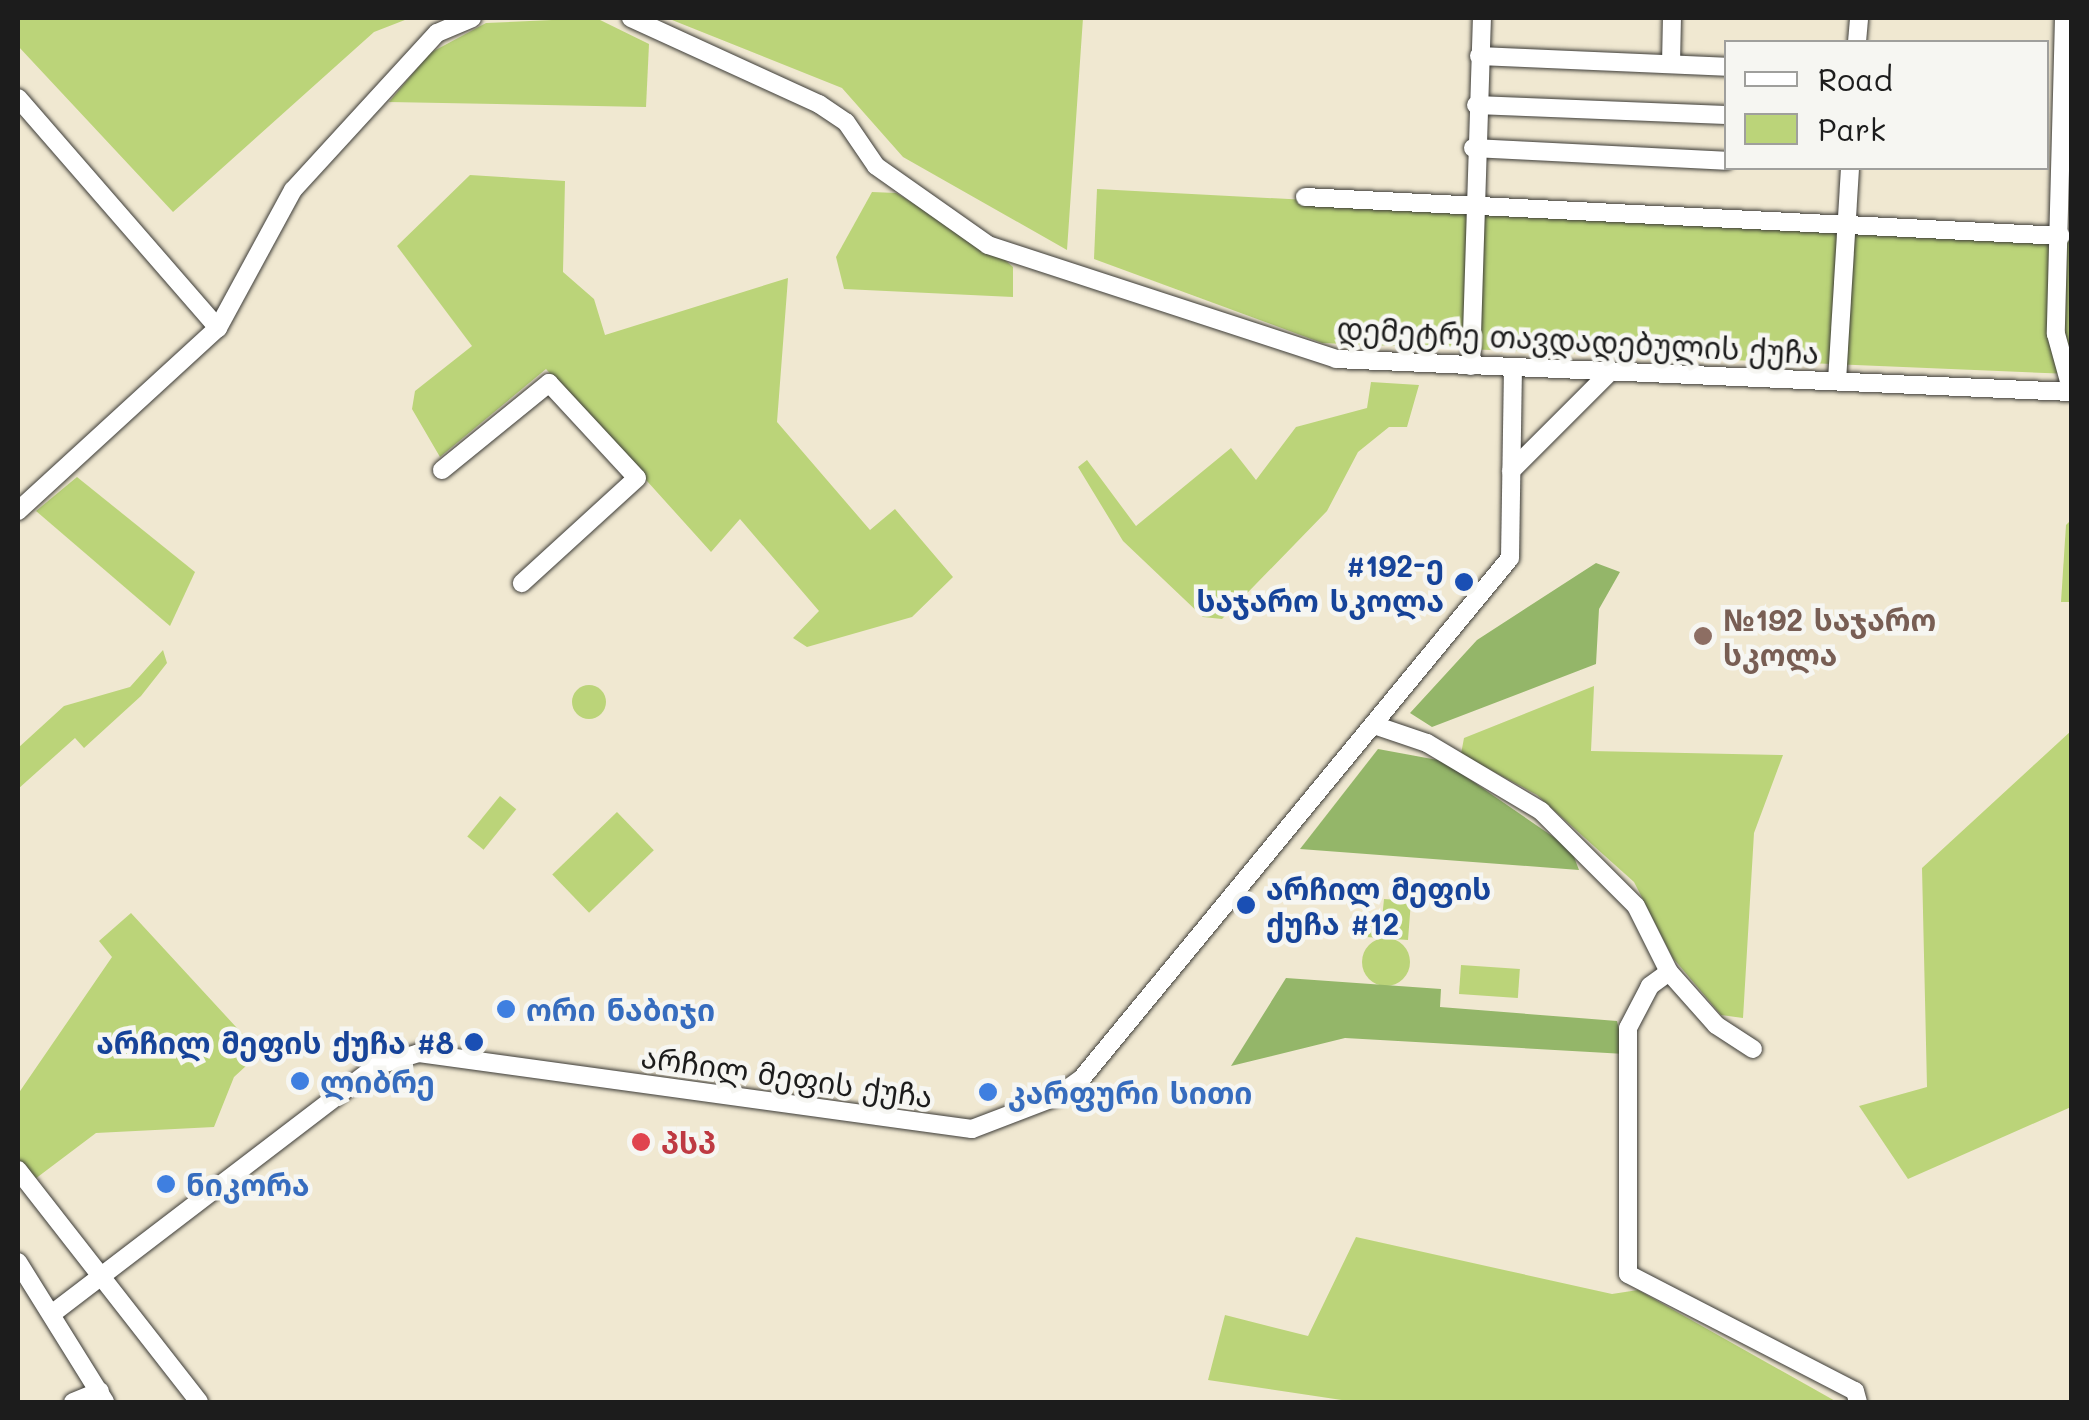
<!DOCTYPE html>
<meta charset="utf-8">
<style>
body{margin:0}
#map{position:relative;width:2089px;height:1420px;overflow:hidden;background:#f0e8d1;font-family:Mali,"Noto Sans Georgian",sans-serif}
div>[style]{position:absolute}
.green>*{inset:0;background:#bbd479;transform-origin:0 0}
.round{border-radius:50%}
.forest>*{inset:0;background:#94b669}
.roads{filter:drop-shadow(0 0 2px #3c3b37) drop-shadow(0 0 2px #3c3b37)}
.minor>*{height:18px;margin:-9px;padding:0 9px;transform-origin:9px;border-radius:9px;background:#fff}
.dots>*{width:28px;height:28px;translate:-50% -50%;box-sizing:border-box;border:5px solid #f6f6f2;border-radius:50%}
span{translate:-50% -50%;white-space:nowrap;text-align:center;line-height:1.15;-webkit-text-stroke:9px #f6f6f2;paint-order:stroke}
.street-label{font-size:30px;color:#1c1c1c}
.transit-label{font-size:30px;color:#164399;font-weight:700}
.right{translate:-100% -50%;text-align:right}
.left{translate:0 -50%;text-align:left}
.education-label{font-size:30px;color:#785e54;font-weight:700}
.shop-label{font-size:30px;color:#366cbe;font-weight:700}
.health-label{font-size:30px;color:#be3a42;font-weight:700}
.frame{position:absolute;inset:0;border:20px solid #1c1c1c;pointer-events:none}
.legend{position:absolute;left:1724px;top:40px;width:325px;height:130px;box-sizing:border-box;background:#f6f6f2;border:2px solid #9f9f9c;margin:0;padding:12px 18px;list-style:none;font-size:30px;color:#1c1c1c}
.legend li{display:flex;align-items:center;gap:20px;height:50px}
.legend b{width:50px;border:2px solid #9f9f9c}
</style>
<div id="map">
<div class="green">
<div style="clip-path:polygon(18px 18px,410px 18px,374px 32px,173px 212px,18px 46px)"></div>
<div style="clip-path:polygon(596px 18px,649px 44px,646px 107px,389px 102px,430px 53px,486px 23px)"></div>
<div style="clip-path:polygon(667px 18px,1083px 18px,1067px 250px,903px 157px,842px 88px)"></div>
<div style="clip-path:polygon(470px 175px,565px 181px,563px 272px,594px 299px,605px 335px,788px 278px,777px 422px,870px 530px,895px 509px,953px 577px,912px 617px,807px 647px,793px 638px,819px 611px,740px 519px,711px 552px,546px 369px,440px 457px,412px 409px,415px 391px,472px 346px,397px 246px)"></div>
<div style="clip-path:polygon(1097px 189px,2071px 240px,2071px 374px,1322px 343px,1094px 259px)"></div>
<div style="clip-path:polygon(872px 192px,896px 193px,998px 254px,1013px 267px,1013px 297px,844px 289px,836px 257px)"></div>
<div style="clip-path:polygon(1371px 382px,1419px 385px,1407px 427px,1389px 427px,1358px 452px,1327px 511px,1222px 619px,1203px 617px,1123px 541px,1078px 467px,1087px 460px,1136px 526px,1231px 448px,1256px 480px,1296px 427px,1367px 408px)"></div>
<div style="clip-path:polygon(77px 477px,195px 572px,170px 626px,36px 511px)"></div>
<div style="clip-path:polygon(2071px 520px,2071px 602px,2061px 602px,2066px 525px)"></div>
<div style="clip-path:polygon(163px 650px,167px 663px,141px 696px,84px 748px,75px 738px,18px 789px,18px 748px,64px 706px,130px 687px)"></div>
<div class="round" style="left:572px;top:685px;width:34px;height:34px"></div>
<div style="clip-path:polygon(1594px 686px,1591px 751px,1783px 755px,1754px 833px,1743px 1018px,1721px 1015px,1673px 958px,1634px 882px,1537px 795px,1461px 754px,1464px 738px)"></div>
<div style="clip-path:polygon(2071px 731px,2071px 1107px,1908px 1179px,1859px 1106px,1927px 1087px,1922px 868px)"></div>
<div style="left:500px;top:796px;width:21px;height:52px;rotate:39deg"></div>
<div style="left:617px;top:812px;width:53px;height:90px;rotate:46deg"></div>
<div style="clip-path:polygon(1384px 899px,1411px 901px,1408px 940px,1366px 937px,1367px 918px,1382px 919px)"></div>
<div style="clip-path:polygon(131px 913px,260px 1053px,234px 1077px,214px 1127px,96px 1133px,35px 1179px,18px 1160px,18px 1094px,112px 957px,99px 941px)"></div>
<div class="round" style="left:1362px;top:938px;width:48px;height:48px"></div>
<div style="left:1461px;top:965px;width:59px;height:29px;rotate:4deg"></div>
<div style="clip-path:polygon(1356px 1237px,1612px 1294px,1638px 1290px,1837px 1402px,1355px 1402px,1208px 1380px,1225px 1315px,1308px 1336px)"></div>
</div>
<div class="forest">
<div style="clip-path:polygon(1596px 563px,1620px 572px,1599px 609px,1596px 664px,1432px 727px,1410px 713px,1477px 640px)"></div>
<div style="clip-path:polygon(1378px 749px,1443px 761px,1571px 849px,1579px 870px,1300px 849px)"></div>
<div style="clip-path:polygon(1286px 978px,1441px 989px,1440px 1007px,1617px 1021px,1625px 1054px,1345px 1038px,1231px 1066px)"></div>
</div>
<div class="roads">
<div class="minor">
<div style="left:631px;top:18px;width:207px;rotate:24.6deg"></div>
<div style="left:819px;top:104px;width:32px;rotate:34deg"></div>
<div style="left:846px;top:122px;width:53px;rotate:55.7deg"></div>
<div style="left:876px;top:166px;width:137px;rotate:35.2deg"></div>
<div style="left:988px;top:245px;width:366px;rotate:18.1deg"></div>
<div style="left:1336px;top:359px;width:737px;rotate:2.57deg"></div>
<div style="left:2064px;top:18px;width:316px;rotate:91.5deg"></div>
<div style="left:2056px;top:334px;width:60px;rotate:74.6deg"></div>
<div style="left:1857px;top:42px;width:24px;rotate:-85deg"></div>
<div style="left:1479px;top:56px;width:247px;rotate:2.5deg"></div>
<div style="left:1671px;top:64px;width:46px;rotate:-88.8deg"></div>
<div style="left:18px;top:98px;width:305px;rotate:49deg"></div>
<div style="left:1476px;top:105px;width:250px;rotate:2.3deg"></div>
<div style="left:1473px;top:148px;width:253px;rotate:2.9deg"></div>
<div style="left:1305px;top:197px;width:757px;rotate:2.95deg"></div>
<div style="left:1471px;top:366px;width:348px;rotate:-88.2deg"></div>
<div style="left:1837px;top:381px;width:213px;rotate:-86.5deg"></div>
<div style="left:442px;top:470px;width:138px;rotate:-39.1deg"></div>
<div style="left:549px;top:383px;width:129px;rotate:47.2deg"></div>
<div style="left:637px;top:478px;width:156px;rotate:137.6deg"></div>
<div style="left:1511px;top:471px;width:140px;rotate:-45deg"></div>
<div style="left:18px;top:511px;width:271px;rotate:-42.5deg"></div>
<div style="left:218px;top:328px;width:157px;rotate:-61.5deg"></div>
<div style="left:293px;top:190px;width:213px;rotate:-47.5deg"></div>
<div style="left:437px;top:33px;width:38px;rotate:-23deg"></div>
<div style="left:1374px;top:725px;width:56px;rotate:18.8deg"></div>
<div style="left:1427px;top:743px;width:133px;rotate:30.8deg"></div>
<div style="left:1541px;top:811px;width:134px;rotate:45deg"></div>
<div style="left:1636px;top:906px;width:74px;rotate:63.4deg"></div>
<div style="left:1669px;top:972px;width:71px;rotate:48.4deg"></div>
<div style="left:1716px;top:1025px;width:44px;rotate:33deg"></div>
<div style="left:1669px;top:972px;width:24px;rotate:144deg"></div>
<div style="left:1650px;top:986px;width:47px;rotate:117.6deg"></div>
<div style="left:1628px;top:1028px;width:246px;rotate:90deg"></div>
<div style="left:1628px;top:1274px;width:255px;rotate:27.3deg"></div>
<div style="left:1855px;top:1391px;width:11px;rotate:75deg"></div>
<div style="left:18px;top:1170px;width:294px;rotate:52deg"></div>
<div style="left:18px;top:1262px;width:165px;rotate:58.1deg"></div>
<div style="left:53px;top:1313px;width:407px;rotate:-37.4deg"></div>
<div style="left:376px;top:1066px;width:45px;rotate:-16.8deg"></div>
<div style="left:419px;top:1053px;width:558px;rotate:7.83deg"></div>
<div style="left:972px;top:1129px;width:90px;rotate:-20.9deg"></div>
<div style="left:1056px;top:1097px;width:32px;rotate:-36deg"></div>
<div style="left:1082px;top:1078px;width:673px;rotate:-50.54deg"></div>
<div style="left:1510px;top:558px;width:190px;rotate:-89.1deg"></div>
<div style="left:73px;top:1402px;width:29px;rotate:-22deg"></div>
</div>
</div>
<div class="dots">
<div style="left:1464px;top:582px;background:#1a4fb4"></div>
<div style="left:1703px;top:636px;background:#8d6e63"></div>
<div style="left:1246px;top:905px;background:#1a4fb4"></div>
<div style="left:506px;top:1009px;background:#3f7fe0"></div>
<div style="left:474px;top:1042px;background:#1a4fb4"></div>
<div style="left:300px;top:1081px;background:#3f7fe0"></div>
<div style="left:988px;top:1092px;background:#3f7fe0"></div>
<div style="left:641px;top:1142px;background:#e0444e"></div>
<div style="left:166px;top:1184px;background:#3f7fe0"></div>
</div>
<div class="street-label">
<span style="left:1578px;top:340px;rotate:3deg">დემეტრე თავდადებულის ქუჩა</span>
<span style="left:787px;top:1076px;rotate:8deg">არჩილ მეფის ქუჩა</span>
</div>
<div class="transit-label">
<span class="right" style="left:1444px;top:582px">#192-ე<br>საჯარო სკოლა</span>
<span class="left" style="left:1266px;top:905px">არჩილ მეფის<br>ქუჩა #12</span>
<span class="right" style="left:454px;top:1042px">არჩილ მეფის ქუჩა #8</span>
</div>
<div class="education-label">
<span class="left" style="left:1723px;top:636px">№192 საჯარო<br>სკოლა</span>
</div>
<div class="shop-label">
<span class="left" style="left:526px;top:1009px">ორი ნაბიჯი</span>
<span class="left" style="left:320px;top:1081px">ლიბრე</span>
<span class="left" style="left:1008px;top:1092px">კარფური სითი</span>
<span class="left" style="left:186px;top:1184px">ნიკორა</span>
</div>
<div class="health-label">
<span class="left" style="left:661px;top:1142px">პსპ</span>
</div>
<div class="frame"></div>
<ul class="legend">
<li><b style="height:12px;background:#fff"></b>Road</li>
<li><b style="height:28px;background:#bbd479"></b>Park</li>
</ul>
</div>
